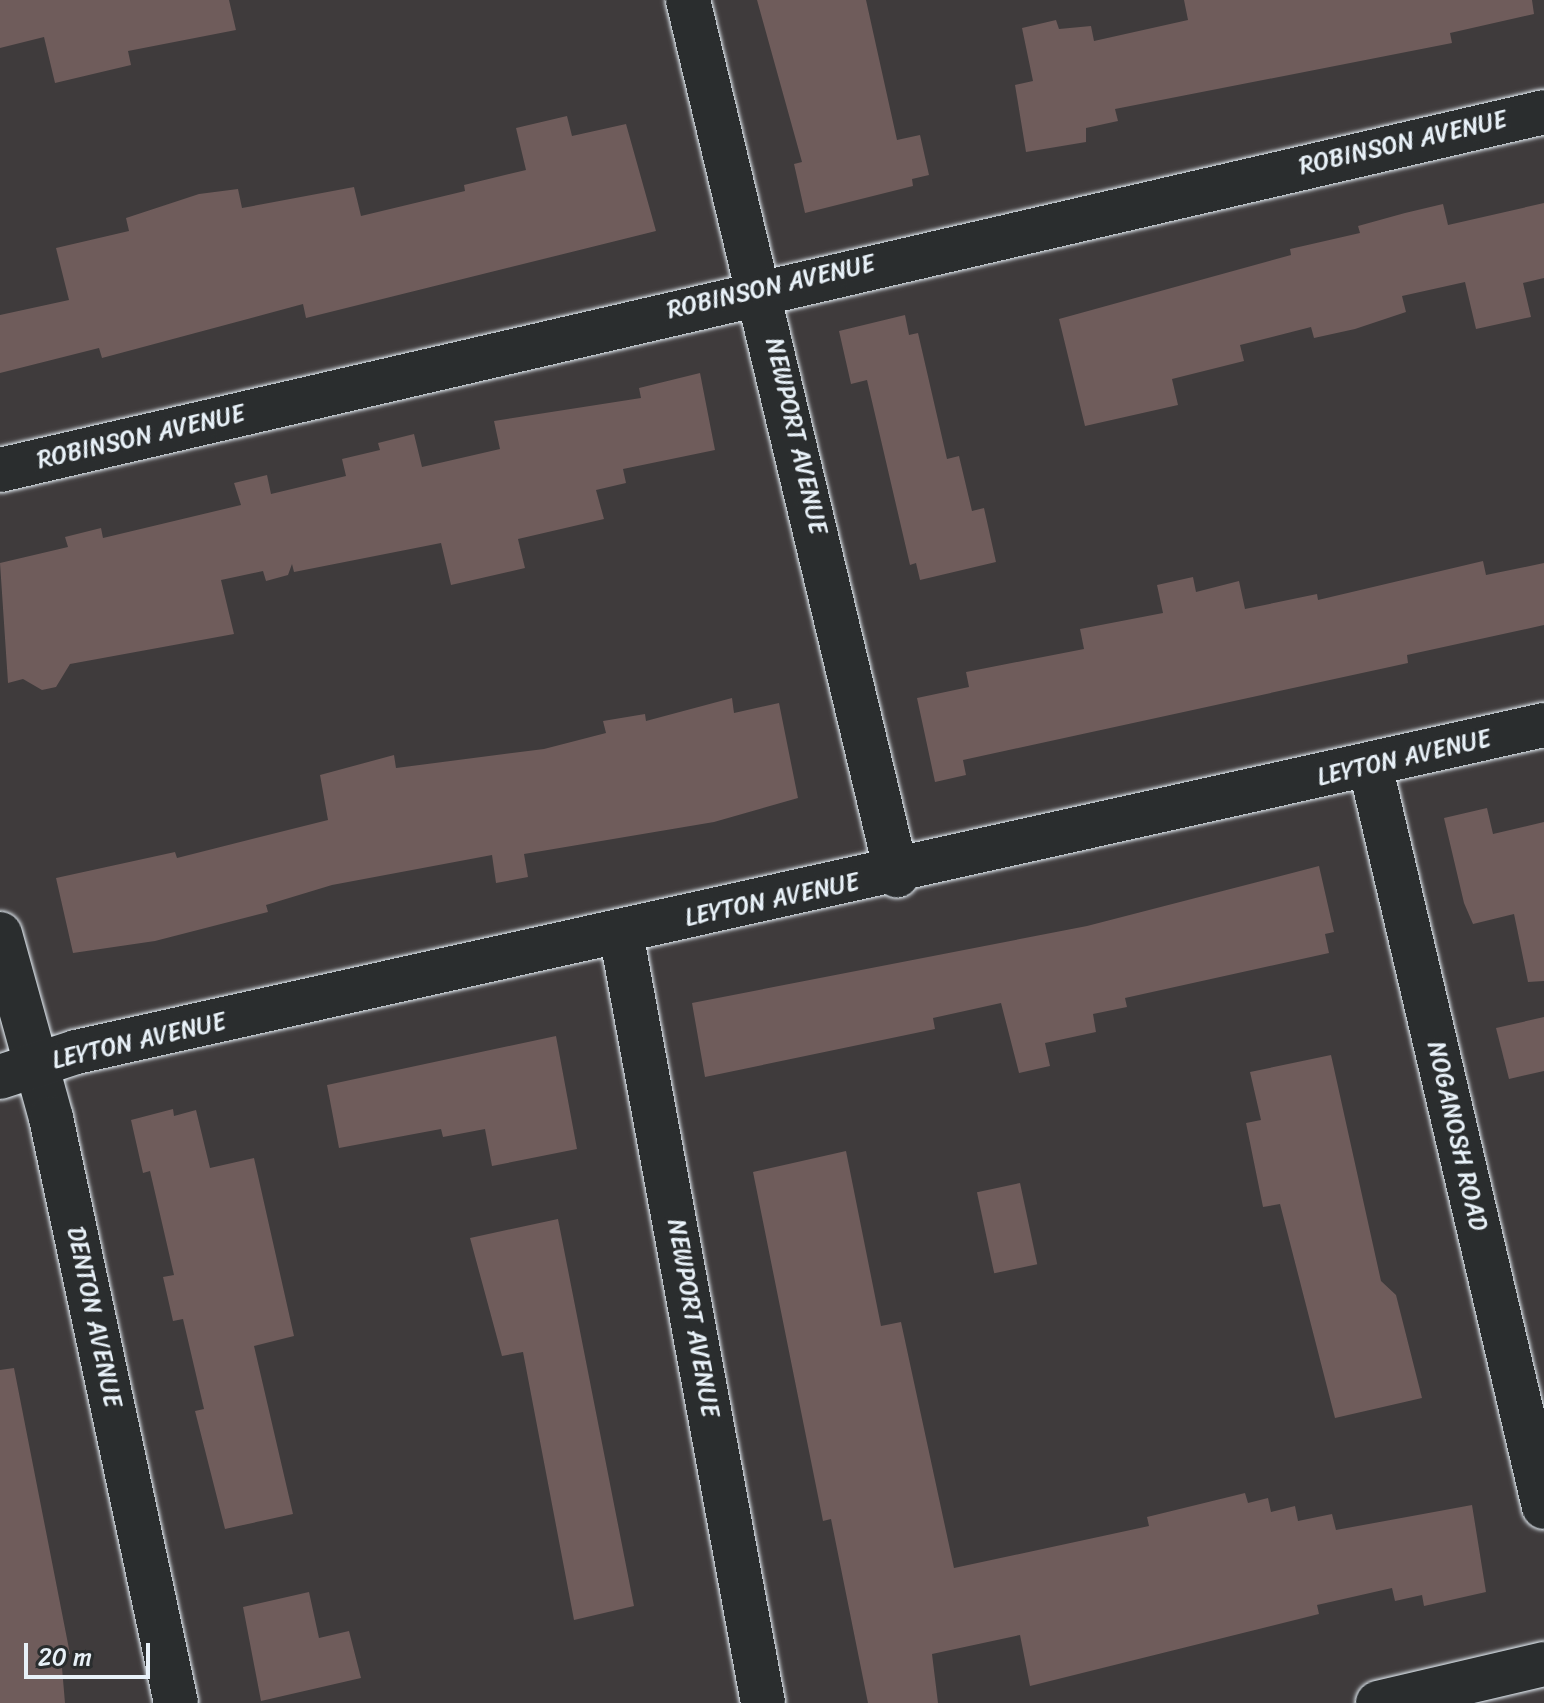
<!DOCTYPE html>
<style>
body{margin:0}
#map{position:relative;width:1544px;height:1703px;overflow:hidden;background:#3f3b3c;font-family:Sriracha,sans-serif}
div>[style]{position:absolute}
.building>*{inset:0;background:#6f5c5b;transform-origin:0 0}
.roads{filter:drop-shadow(0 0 2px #e8f1f8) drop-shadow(0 0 2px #e8f1f8)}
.minor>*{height:44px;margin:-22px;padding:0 22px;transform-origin:22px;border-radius:22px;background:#2a2d2e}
span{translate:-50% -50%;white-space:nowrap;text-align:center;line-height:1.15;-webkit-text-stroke:8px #2a2d2e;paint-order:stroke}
.street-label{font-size:24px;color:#e8f1f8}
.scale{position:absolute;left:24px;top:1643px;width:126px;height:36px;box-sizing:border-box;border:4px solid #e8f1f8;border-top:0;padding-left:10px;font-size:24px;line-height:28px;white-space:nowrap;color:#e8f1f8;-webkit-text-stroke:6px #2a2d2e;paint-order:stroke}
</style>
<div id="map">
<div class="building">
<div style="clip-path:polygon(0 0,229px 0,236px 30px,128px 51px,131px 65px,55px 83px,44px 37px,0 48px)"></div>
<div style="clip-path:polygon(757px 0,866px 0,897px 140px,920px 135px,929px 175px,912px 179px,913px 186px,805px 213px,794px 164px,802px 162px)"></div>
<div style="clip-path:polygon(1184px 0,1532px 0,1534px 14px,1450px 33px,1452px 43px,1115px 109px,1118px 121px,1086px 128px,1086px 142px,1026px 152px,1015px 85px,1033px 81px,1022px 28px,1056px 20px,1059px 29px,1091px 26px,1094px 41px,1188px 20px)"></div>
<div style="clip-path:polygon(567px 116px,572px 136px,626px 124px,656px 231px,306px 318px,303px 304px,102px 358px,99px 348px,0 373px,0 315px,69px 300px,56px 248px,129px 231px,126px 218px,199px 194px,238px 189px,242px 208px,354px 187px,361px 216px,465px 191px,464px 185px,526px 170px,516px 128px)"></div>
<div style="clip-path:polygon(1544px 203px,1544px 278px,1523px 283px,1531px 317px,1476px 329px,1465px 282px,1402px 296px,1406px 312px,1355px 329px,1314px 338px,1311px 327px,1240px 345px,1244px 361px,1172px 379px,1178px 405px,1085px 426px,1059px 319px,1291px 255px,1290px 249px,1360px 233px,1358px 226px,1405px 213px,1443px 204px,1448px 225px)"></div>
<div style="clip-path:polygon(905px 315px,909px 335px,918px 333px,947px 459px,959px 456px,972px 511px,984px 508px,996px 562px,920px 580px,916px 563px,910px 565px,867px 380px,851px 384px,839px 331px)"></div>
<div style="clip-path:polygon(700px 373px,715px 450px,623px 469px,626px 483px,596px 490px,604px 519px,518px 539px,525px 568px,451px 585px,441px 543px,294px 572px,292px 564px,288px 575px,266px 581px,263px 571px,221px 580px,234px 634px,70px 664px,56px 687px,42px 690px,23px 679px,8px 683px,0 563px,68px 547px,65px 537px,101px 528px,103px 538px,241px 505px,234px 483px,267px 475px,271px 494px,346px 476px,342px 459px,380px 450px,378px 443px,414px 434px,422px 467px,500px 449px,494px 421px,641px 398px,639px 388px)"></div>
<div style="clip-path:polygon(1483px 561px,1486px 575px,1544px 563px,1544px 625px,1407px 655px,1408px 663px,963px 760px,966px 775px,935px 782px,917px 698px,969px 687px,966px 672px,1084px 649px,1080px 629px,1163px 613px,1157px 585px,1193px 577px,1196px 592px,1239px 581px,1245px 609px,1317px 594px,1318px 600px)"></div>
<div style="clip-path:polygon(732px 698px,734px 713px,779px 703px,798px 798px,714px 822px,524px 854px,528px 877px,496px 883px,492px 855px,332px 885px,266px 905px,268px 912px,155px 941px,73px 953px,56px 878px,175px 852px,177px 858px,328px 820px,320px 775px,394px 755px,396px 768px,544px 749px,606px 733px,603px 721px,645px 714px,646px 721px)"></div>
<div style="clip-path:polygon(1487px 808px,1493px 834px,1544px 822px,1544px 981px,1528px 982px,1514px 914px,1473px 924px,1464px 903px,1444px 818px)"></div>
<div style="clip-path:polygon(1319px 866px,1334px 932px,1325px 934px,1329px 953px,1125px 998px,1127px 1007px,1093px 1014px,1096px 1032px,1045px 1043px,1050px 1066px,1019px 1073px,1001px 1003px,933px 1018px,935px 1029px,705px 1077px,692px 1003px,1087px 926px)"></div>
<div style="clip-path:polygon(1544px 1017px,1544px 1071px,1509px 1079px,1496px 1028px)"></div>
<div style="clip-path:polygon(556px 1036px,577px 1149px,492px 1166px,485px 1129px,443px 1137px,441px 1129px,339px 1148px,327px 1085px)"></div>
<div style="clip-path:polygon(1331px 1055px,1381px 1281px,1396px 1295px,1422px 1398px,1335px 1418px,1280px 1204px,1263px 1207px,1246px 1123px,1261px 1120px,1250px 1072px)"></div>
<div style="clip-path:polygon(173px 1109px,174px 1116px,196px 1110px,210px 1168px,254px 1158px,294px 1336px,254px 1346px,293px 1514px,225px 1529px,195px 1411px,204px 1409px,183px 1319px,173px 1321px,163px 1277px,174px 1275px,150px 1171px,143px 1173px,131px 1120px)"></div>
<div style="clip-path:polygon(846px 1151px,881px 1326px,901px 1322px,954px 1568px,1149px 1526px,1147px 1517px,1245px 1493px,1248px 1503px,1268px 1498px,1271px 1512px,1295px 1506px,1298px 1521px,1332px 1514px,1336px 1530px,1472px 1505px,1486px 1592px,1424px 1606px,1422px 1595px,1395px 1601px,1392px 1588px,1317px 1605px,1319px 1614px,1030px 1686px,1020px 1635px,932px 1654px,938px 1703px,868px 1703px,831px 1519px,823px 1521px,753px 1172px)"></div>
<div style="left:1020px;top:1183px;width:83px;height:44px;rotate:78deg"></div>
<div style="clip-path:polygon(558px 1219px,634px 1606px,574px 1620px,523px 1352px,502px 1356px,470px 1238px)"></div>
<div style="clip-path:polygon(14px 1368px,70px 1654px,61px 1656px,65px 1703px,0 1703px,0 1370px)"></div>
<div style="clip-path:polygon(309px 1592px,319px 1638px,349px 1631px,361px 1678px,261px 1701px,243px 1607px)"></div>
</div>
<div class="roads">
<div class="minor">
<div style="left:688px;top:0;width:900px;rotate:76.57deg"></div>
<div style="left:0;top:470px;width:1585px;rotate:-13.05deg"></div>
<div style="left:1370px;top:765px;width:762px;rotate:76.8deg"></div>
<div style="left:621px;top:933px;width:783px;rotate:79.55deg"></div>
<div style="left:0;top:934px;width:191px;rotate:74.5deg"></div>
<div style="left:51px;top:1118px;width:598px;rotate:77.94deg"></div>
<div style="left:0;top:1077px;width:80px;rotate:-18.2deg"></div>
<div style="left:76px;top:1052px;width:1504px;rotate:-12.56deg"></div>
<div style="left:1378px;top:1703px;width:171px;rotate:-13.2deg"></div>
</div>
</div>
<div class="street-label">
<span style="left:1403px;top:143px;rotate:-13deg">ROBINSON AVENUE</span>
<span style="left:771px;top:287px;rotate:-13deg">ROBINSON AVENUE</span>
<span style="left:796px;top:436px;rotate:77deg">NEWPORT AVENUE</span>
<span style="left:141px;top:437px;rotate:-13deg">ROBINSON AVENUE</span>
<span style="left:1404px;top:758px;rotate:-13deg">LEYTON AVENUE</span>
<span style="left:772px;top:900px;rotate:-12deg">LEYTON AVENUE</span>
<span style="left:139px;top:1041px;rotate:-13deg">LEYTON AVENUE</span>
<span style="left:1457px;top:1136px;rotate:77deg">NOGANOSH ROAD</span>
<span style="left:94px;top:1317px;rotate:78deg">DENTON AVENUE</span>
<span style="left:693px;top:1318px;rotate:80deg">NEWPORT AVENUE</span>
</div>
<div class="scale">20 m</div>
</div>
